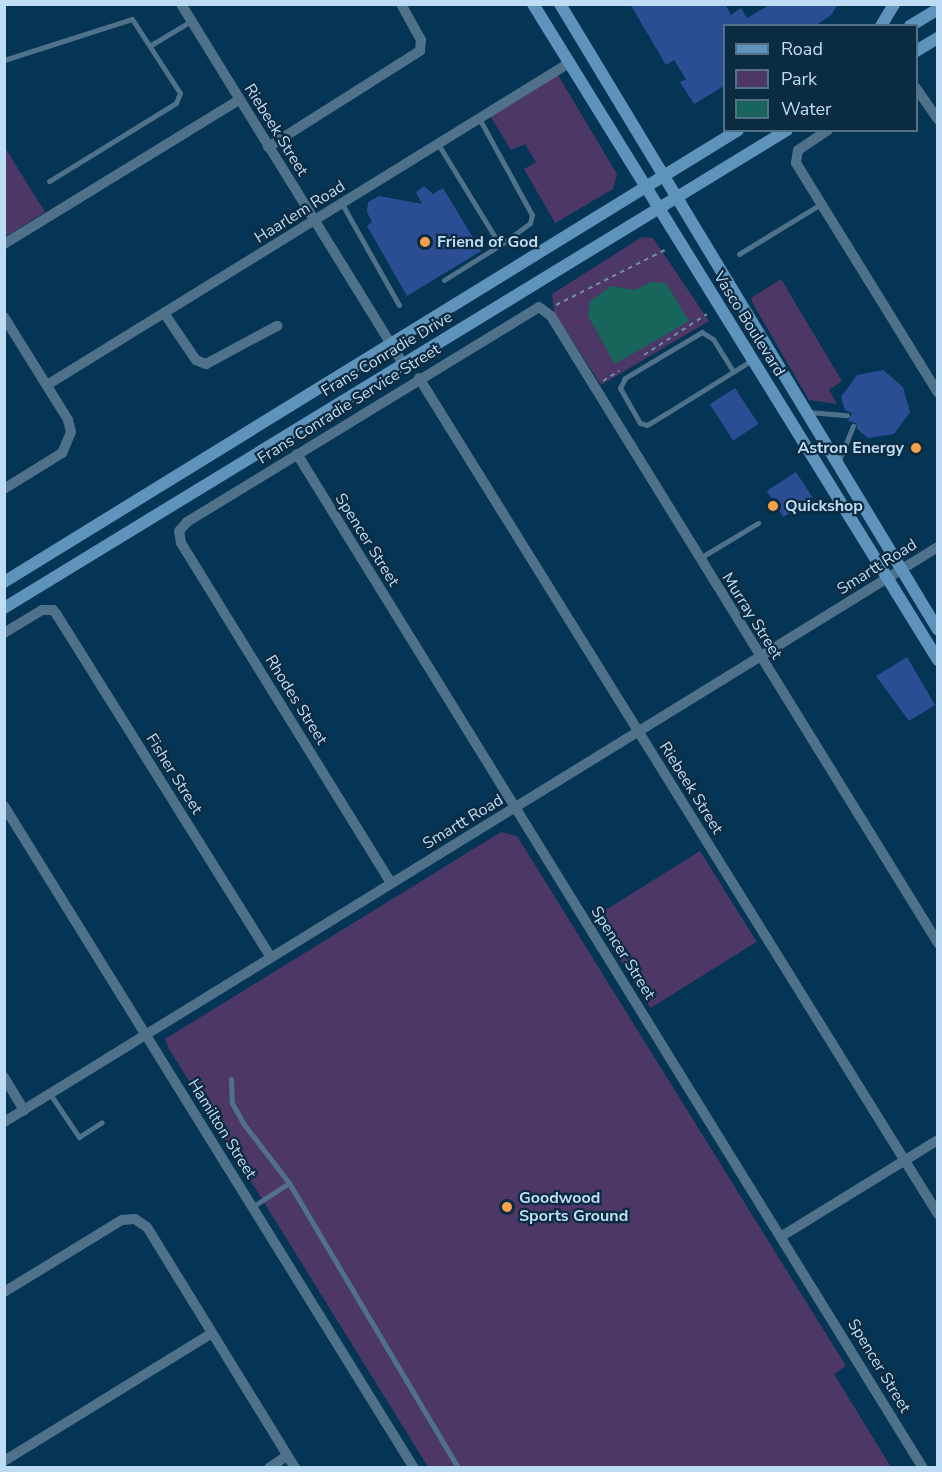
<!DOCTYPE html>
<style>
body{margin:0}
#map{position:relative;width:942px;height:1472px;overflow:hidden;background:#043554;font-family:"Nunito Sans",sans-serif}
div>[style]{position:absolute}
.green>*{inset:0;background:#4c3767;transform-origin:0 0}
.water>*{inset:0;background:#18655b}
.building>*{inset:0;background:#2b4d93;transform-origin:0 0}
.path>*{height:2px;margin-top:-1px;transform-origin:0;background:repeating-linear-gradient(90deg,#698faa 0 4.5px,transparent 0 9px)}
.lane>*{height:5px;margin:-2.5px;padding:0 2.5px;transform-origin:2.5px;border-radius:2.5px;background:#50718a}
.street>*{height:10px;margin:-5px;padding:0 5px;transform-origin:5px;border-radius:5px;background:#50718a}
.secondary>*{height:12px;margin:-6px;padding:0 6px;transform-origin:6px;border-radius:6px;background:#5e93bc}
.dots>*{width:16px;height:16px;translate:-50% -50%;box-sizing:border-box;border:3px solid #0b2b41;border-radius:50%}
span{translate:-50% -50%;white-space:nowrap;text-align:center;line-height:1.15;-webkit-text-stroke:4.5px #0b2b41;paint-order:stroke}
.street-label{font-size:16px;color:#bedcf3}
.poi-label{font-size:16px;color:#bedcf3;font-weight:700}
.left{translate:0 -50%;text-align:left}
.right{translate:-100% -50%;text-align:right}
.frame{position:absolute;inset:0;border:6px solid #bedcf3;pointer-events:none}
.legend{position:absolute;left:723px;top:24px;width:195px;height:108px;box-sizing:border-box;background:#0b2b41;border:2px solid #537288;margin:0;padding:8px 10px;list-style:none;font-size:18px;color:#bedcf3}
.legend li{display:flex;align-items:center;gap:12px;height:30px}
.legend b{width:30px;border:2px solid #537288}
</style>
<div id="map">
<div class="green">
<div style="clip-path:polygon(558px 75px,617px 174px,613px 189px,555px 223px,524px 169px,536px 162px,525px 144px,511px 150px,489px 114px)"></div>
<div style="clip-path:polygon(4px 146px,45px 212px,5px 237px,4px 237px)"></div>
<div style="clip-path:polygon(642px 237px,653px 238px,709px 321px,601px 385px,554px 312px,552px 294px)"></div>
<div style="clip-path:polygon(781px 279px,842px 381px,829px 390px,837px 404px,809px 400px,753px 304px,751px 298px)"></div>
<div style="clip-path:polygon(501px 832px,517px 836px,846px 1366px,834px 1374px,891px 1467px,428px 1467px,169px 1049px,165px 1039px)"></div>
<div style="left:700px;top:851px;width:107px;height:125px;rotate:58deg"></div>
</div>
<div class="water">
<div style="clip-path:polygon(650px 282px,666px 283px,689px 321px,615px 364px,588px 316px,590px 301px,611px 286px,635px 290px)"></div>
</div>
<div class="building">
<div style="clip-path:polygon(630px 4px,725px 4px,731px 15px,741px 8px,747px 18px,771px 4px,838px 4px,831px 15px,815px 26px,724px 26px,724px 86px,694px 104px,680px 82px,686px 79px,674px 60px,666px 65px)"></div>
<div style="clip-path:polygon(424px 186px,433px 194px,443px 188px,481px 251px,407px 296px,367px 226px,372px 222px,367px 212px,368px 202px,379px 196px,422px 204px,416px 192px)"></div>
<div style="clip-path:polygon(883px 370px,903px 387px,910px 412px,894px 434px,868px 438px,857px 429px,856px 423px,848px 421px,852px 413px,845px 410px,841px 397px,857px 375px)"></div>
<div style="left:735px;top:388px;width:43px;height:30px;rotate:57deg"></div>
<div style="left:796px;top:472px;width:31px;height:35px;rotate:57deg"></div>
<div style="clip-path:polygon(907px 657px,935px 705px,909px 721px,876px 676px)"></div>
</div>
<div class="path">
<div style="left:556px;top:305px;width:122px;rotate:-26.8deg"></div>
<div style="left:644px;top:355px;width:75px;rotate:-33.1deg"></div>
<div style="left:603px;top:381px;width:19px;rotate:-32deg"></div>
</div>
<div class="lane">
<div style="left:151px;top:45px;width:47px;rotate:-31deg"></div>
<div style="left:4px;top:60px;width:134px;rotate:-17.8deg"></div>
<div style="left:132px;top:19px;width:88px;rotate:57deg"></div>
<div style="left:180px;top:93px;width:11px;rotate:112deg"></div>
<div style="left:176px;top:103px;width:149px;rotate:148.4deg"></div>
<div style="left:438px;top:144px;width:119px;rotate:58.5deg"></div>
<div style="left:500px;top:245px;width:37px;rotate:-36deg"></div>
<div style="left:530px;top:223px;width:8px;rotate:-76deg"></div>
<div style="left:532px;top:215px;width:111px;rotate:-118.7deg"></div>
<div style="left:342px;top:204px;width:116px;rotate:60.6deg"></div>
<div style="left:739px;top:254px;width:96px;rotate:-31.4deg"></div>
<div style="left:444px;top:280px;width:66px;rotate:-32deg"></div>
<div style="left:733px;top:371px;width:38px;rotate:-122deg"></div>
<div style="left:713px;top:339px;width:13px;rotate:-148deg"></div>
<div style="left:702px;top:332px;width:90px;rotate:149.1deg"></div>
<div style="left:625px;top:378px;width:11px;rotate:117deg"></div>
<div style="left:620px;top:388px;width:40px;rotate:60.3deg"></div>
<div style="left:640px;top:423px;width:7px;rotate:16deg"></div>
<div style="left:647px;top:425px;width:23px;rotate:-31deg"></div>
<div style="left:667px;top:413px;width:100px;rotate:-31.9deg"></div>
<div style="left:809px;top:412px;width:38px;rotate:5deg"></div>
<div style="left:838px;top:463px;width:40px;rotate:-68deg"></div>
<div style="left:700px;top:558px;width:68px;rotate:-31.1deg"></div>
<div style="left:231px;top:1079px;width:24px;rotate:88deg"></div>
<div style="left:232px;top:1103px;width:23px;rotate:61deg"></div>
<div style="left:243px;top:1123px;width:76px;rotate:52.5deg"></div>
<div style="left:289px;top:1183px;width:44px;rotate:147deg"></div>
<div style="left:50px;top:1094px;width:52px;rotate:56deg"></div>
<div style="left:79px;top:1137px;width:27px;rotate:-33deg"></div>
<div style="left:289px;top:1183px;width:331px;rotate:59.3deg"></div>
</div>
<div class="street">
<div style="left:181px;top:4px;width:422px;rotate:58.3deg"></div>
<div style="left:916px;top:88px;width:39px;rotate:55deg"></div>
<div style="left:828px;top:130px;width:36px;rotate:146deg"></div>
<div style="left:798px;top:150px;width:13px;rotate:99deg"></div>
<div style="left:796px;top:163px;width:270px;rotate:58.3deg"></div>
<div style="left:268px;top:147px;width:180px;rotate:-32.3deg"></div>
<div style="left:420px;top:51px;width:11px;rotate:-85deg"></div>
<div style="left:421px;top:40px;width:41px;rotate:-119.1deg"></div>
<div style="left:4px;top:244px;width:276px;rotate:-31.5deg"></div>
<div style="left:164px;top:313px;width:57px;rotate:55.8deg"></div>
<div style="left:196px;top:360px;width:11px;rotate:22deg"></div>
<div style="left:206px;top:364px;width:81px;rotate:-28.2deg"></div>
<div style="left:4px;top:317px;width:121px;rotate:58.1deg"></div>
<div style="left:68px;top:420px;width:12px;rotate:76deg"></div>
<div style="left:71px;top:432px;width:23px;rotate:113deg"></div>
<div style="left:62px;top:453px;width:68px;rotate:148.2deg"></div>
<div style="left:419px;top:378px;width:984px;rotate:58.17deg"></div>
<div style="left:47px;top:385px;width:613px;rotate:-31.67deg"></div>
<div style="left:297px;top:454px;width:1192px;rotate:58.31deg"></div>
<div style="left:4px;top:633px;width:44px;rotate:-31.2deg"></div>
<div style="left:42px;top:610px;width:11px"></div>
<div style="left:53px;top:610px;width:6px;rotate:51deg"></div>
<div style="left:57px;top:615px;width:404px;rotate:58deg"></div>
<div style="left:4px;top:806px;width:779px;rotate:58.23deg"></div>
<div style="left:391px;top:883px;width:400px;rotate:-121.7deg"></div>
<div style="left:181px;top:543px;width:12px;rotate:-99deg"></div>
<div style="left:179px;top:531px;width:12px;rotate:-48deg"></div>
<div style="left:187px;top:522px;width:412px;rotate:-31.4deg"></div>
<div style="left:539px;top:307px;width:15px;rotate:37deg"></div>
<div style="left:551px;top:316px;width:737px;rotate:58.32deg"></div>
<div style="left:4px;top:1077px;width:39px;rotate:59deg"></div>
<div style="left:4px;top:1122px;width:1097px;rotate:-31.62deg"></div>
<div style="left:782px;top:1236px;width:183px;rotate:-31.6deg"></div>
<div style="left:4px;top:1292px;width:138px;rotate:-31.4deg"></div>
<div style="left:122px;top:1220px;width:13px;rotate:-4deg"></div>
<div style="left:135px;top:1219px;width:14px;rotate:34deg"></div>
<div style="left:147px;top:1227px;width:283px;rotate:58.4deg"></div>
<div style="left:4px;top:1461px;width:244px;rotate:-31.6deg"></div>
<div style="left:269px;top:1468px;width:22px;rotate:-34deg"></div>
</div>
<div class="secondary">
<div style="left:533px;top:4px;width:771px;rotate:58.31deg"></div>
<div style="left:560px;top:4px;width:731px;rotate:58.87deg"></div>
<div style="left:881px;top:26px;width:26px;rotate:-59deg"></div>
<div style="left:910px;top:26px;width:33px;rotate:-31deg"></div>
<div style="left:916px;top:51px;width:26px;rotate:-31deg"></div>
<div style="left:4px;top:582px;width:862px;rotate:-31.62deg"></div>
<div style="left:4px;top:608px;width:917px;rotate:-31.4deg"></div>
</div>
<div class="dots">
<div style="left:425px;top:242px;background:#f8a14a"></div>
<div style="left:916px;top:448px;background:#f8a14a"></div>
<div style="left:773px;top:506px;background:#f8a14a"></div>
<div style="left:507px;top:1207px;background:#f8a14a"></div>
</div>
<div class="street-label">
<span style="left:276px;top:130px;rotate:58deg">Riebeek Street</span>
<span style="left:300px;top:212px;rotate:-32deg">Haarlem Road</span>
<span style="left:749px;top:324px;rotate:58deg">Vasco Boulevard</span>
<span style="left:387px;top:354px;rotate:-31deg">Frans Conradie Drive</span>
<span style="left:349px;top:404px;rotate:-32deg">Frans Conradie Service Street</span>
<span style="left:367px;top:540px;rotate:58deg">Spencer Street</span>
<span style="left:877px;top:567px;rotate:-32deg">Smartt Road</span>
<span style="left:752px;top:616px;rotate:58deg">Murray Street</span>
<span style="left:296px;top:700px;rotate:58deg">Rhodes Street</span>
<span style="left:174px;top:774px;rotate:58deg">Fisher Street</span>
<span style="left:691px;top:788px;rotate:58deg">Riebeek Street</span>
<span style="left:463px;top:822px;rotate:-31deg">Smartt Road</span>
<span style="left:623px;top:953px;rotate:58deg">Spencer Street</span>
<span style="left:222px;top:1129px;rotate:58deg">Hamilton Street</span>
<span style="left:879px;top:1366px;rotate:59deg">Spencer Street</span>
</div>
<div class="poi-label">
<span class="left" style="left:437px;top:242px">Friend of God</span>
<span class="right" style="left:904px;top:448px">Astron Energy</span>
<span class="left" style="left:785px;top:506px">Quickshop</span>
<span class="left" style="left:519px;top:1207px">Goodwood<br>Sports Ground</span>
</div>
<div class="frame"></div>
<ul class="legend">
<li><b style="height:8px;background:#5e93bc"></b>Road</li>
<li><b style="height:16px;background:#4c3767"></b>Park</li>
<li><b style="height:16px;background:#18655b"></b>Water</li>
</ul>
</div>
